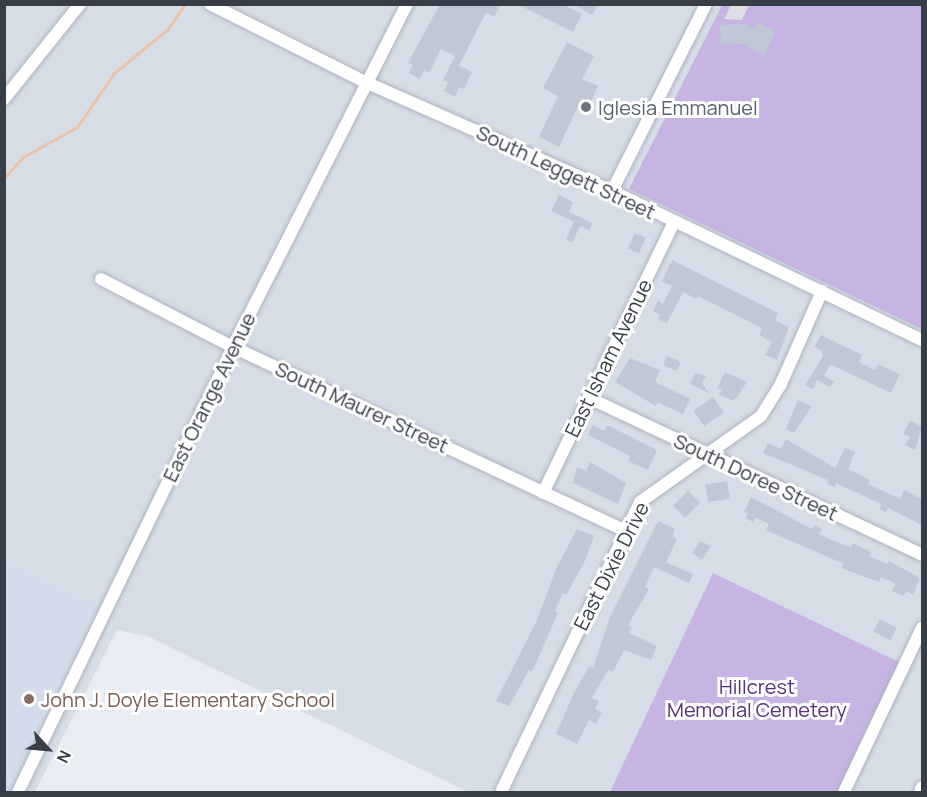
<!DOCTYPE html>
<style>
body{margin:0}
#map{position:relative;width:927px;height:797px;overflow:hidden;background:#e9edf3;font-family:Manrope,sans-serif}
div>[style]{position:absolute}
.residential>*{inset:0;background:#d7dde7}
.education>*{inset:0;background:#d4dcec}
.green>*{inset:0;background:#c7b4e5}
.parking>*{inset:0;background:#dddfe2}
.stream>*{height:3px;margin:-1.5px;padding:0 1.5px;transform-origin:1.5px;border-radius:1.5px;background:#ecc1a9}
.building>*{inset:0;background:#bfc8d4;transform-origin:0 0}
.roads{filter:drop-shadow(0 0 2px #acb3be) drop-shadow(0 0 2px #acb3be)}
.minor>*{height:12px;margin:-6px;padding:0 6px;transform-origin:6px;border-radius:6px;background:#fff}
.dots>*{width:16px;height:16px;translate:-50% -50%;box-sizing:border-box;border:3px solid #fff;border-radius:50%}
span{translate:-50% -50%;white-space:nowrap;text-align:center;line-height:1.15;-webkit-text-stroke:6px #fff;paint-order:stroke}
.worship-label{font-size:20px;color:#5b616d}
.left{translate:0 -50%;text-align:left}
.street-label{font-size:20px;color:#383e47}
.park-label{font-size:20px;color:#562e76}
.education-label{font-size:20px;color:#785e54}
.frame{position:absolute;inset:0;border:6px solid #383e47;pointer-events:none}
.north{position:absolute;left:18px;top:719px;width:60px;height:60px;-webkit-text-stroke:4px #fff;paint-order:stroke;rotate:116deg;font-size:16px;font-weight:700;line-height:24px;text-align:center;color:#383e47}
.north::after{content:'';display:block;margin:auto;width:21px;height:27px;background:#383e47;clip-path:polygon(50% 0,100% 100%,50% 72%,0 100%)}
</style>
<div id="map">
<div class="residential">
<div style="clip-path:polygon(5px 5px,922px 5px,922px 792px,468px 792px,147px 636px,117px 630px,35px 792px,5px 792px)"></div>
</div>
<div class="education">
<div style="clip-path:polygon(4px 561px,98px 606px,9px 792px,4px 792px)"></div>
</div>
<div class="green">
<div style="clip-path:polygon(722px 5px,922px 5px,922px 329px,629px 189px)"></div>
<div style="clip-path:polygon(713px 573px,901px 663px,839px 792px,610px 792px)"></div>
</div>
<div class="parking">
<div style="clip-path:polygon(731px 5px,749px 5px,742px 20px,724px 19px)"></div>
</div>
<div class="stream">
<div style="left:4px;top:178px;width:28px;rotate:-48deg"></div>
<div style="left:23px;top:157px;width:62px;rotate:-29.1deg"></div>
<div style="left:77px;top:127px;width:65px;rotate:-55.6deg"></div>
<div style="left:114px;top:73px;width:70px;rotate:-39.2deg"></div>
<div style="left:168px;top:29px;width:30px;rotate:-56deg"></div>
</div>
<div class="building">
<div style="clip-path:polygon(440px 4px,501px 4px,494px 17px,486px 12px,459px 66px,472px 72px,464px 89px,459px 87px,455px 97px,444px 91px,448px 82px,443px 80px,455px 56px,441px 49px,429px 73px,424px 70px,420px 79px,409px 73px,413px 65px,408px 63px)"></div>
<div style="clip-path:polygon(517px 4px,562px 4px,582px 14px,573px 32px)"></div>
<div style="clip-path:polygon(573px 4px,598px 4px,592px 15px)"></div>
<div style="clip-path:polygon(757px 22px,775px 31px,765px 55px,742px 44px,721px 45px,720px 25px,746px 24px,754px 28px)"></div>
<div style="clip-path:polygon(567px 42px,594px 56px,582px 79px,598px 86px,591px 102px,582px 98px,559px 147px,539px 137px,558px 96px,543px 88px)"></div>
<div style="clip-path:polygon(559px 195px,573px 202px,569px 212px,592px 223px,589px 230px,580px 226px,572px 243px,566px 239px,574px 222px,551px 211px)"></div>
<div style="left:635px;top:233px;width:12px;height:17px;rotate:24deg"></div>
<div style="clip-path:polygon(672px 260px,778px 313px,775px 320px,789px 327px,777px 360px,765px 355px,772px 342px,759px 335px,762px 328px,698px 296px,696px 299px,683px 292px,667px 323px,658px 319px,660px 315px,653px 311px,658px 301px,663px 304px,672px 286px,662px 281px)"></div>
<div style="clip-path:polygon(821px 335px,862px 355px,859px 362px,875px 370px,878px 364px,900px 374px,891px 393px,830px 364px,824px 376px,834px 381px,830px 387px,817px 380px,813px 389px,805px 385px,823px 356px,822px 351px,814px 347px)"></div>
<div style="left:667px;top:356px;width:15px;height:10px;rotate:23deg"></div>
<div style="clip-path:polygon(630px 358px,660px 370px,655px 382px,690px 399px,683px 414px,657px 402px,656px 406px,615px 382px)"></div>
<div style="clip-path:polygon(725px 372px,747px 382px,734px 401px,718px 394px,723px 390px,717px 388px)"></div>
<div style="clip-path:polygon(695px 373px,706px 376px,702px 383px,709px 393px,690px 384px)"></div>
<div style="left:713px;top:397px;width:19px;height:24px;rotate:55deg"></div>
<div style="clip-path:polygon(798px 400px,812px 406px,794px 433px,786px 429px)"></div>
<div style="clip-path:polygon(910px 420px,922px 427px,915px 450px,905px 445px,910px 437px,903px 434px)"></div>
<div style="clip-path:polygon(593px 425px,604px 431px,607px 425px,657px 450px,648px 470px,628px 461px,630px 456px,588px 435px)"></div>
<div style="clip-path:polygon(786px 439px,835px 468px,845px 448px,855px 452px,848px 469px,870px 480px,868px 484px,900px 499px,904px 490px,922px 499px,922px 525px,888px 508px,886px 512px,879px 509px,881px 504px,862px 495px,836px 483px,835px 487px,827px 484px,828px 480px,763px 453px,768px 443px,781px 449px)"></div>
<div style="clip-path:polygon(590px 462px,626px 483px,618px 504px,573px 483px,577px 467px,586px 471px)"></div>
<div style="left:727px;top:481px;width:18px;height:22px;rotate:81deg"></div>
<div style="left:688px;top:491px;width:17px;height:21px;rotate:45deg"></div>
<div style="clip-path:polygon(751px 497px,812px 529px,814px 525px,822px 529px,819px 534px,836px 542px,851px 547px,853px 543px,871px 552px,869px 556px,888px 564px,889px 561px,920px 578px,913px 595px,906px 591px,904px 596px,892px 591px,896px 584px,881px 577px,879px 582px,841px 568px,844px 564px,766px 530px,769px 524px,755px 517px,753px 522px,746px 518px,748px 513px,744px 512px)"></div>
<div style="clip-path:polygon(658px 521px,675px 529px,672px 537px,677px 539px,666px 562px,693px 574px,689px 583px,654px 567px,645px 587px,649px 589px,628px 625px,632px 627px,629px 633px,657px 646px,651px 660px,624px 650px,613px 672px,608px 670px,592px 698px,599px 701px,595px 709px,602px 712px,596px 724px,589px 720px,577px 744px,556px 734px,573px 695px,589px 666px,593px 668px,610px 617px)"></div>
<div style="clip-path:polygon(577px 529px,594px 536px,584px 563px,566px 595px,563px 593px,555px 611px,558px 613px,532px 672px,529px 670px,509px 706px,496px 701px,536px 622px,557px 567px)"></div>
<div style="clip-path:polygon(700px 541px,711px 546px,702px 560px,692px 553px)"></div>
<div style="left:880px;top:619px;width:19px;height:14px;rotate:28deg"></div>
</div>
<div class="roads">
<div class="minor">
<div style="left:210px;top:4px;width:174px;rotate:26.7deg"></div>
<div style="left:365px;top:82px;width:270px;rotate:23.8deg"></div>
<div style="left:612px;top:191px;width:344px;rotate:25.7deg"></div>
<div style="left:4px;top:99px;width:122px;rotate:-51.3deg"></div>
<div style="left:612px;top:191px;width:209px;rotate:-63.3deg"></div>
<div style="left:101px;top:279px;width:148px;rotate:27.3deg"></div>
<div style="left:233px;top:347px;width:433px;rotate:25.1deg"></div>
<div style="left:589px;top:398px;width:368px;rotate:25.2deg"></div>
<div style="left:543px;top:493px;width:301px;rotate:-64.2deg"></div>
<div style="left:502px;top:790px;width:319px;rotate:-64.4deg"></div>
<div style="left:640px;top:502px;width:148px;rotate:-35.4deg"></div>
<div style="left:761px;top:416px;width:36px;rotate:-58deg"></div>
<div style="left:780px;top:386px;width:104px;rotate:-66.1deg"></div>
<div style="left:18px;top:792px;width:494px;rotate:-64.2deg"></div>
<div style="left:233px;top:347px;width:385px;rotate:-63.1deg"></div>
<div style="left:844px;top:792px;width:182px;rotate:-64.6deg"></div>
<div style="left:920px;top:792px;width:5px;rotate:-68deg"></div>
</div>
</div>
<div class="dots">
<div style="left:586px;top:107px;background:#6b7280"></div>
<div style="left:29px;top:699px;background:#8d6e63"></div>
</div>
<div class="worship-label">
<span class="left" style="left:598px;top:107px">Iglesia Emmanuel</span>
</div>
<div class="street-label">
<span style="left:566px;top:172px;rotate:25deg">South Leggett Street</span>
<span style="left:608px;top:358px;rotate:-64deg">East Isham Avenue</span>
<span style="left:209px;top:397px;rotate:-64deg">East Orange Avenue</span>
<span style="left:362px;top:407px;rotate:25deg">South Maurer Street</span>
<span style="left:756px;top:477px;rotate:25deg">South Doree Street</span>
<span style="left:611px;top:566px;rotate:-63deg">East Dixie Drive</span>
</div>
<div class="park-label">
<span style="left:757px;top:698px">Hillcrest<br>Memorial Cemetery</span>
</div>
<div class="education-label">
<span class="left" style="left:41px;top:699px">John J. Doyle Elementary School</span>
</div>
<div class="frame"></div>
<div class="north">N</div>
</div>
